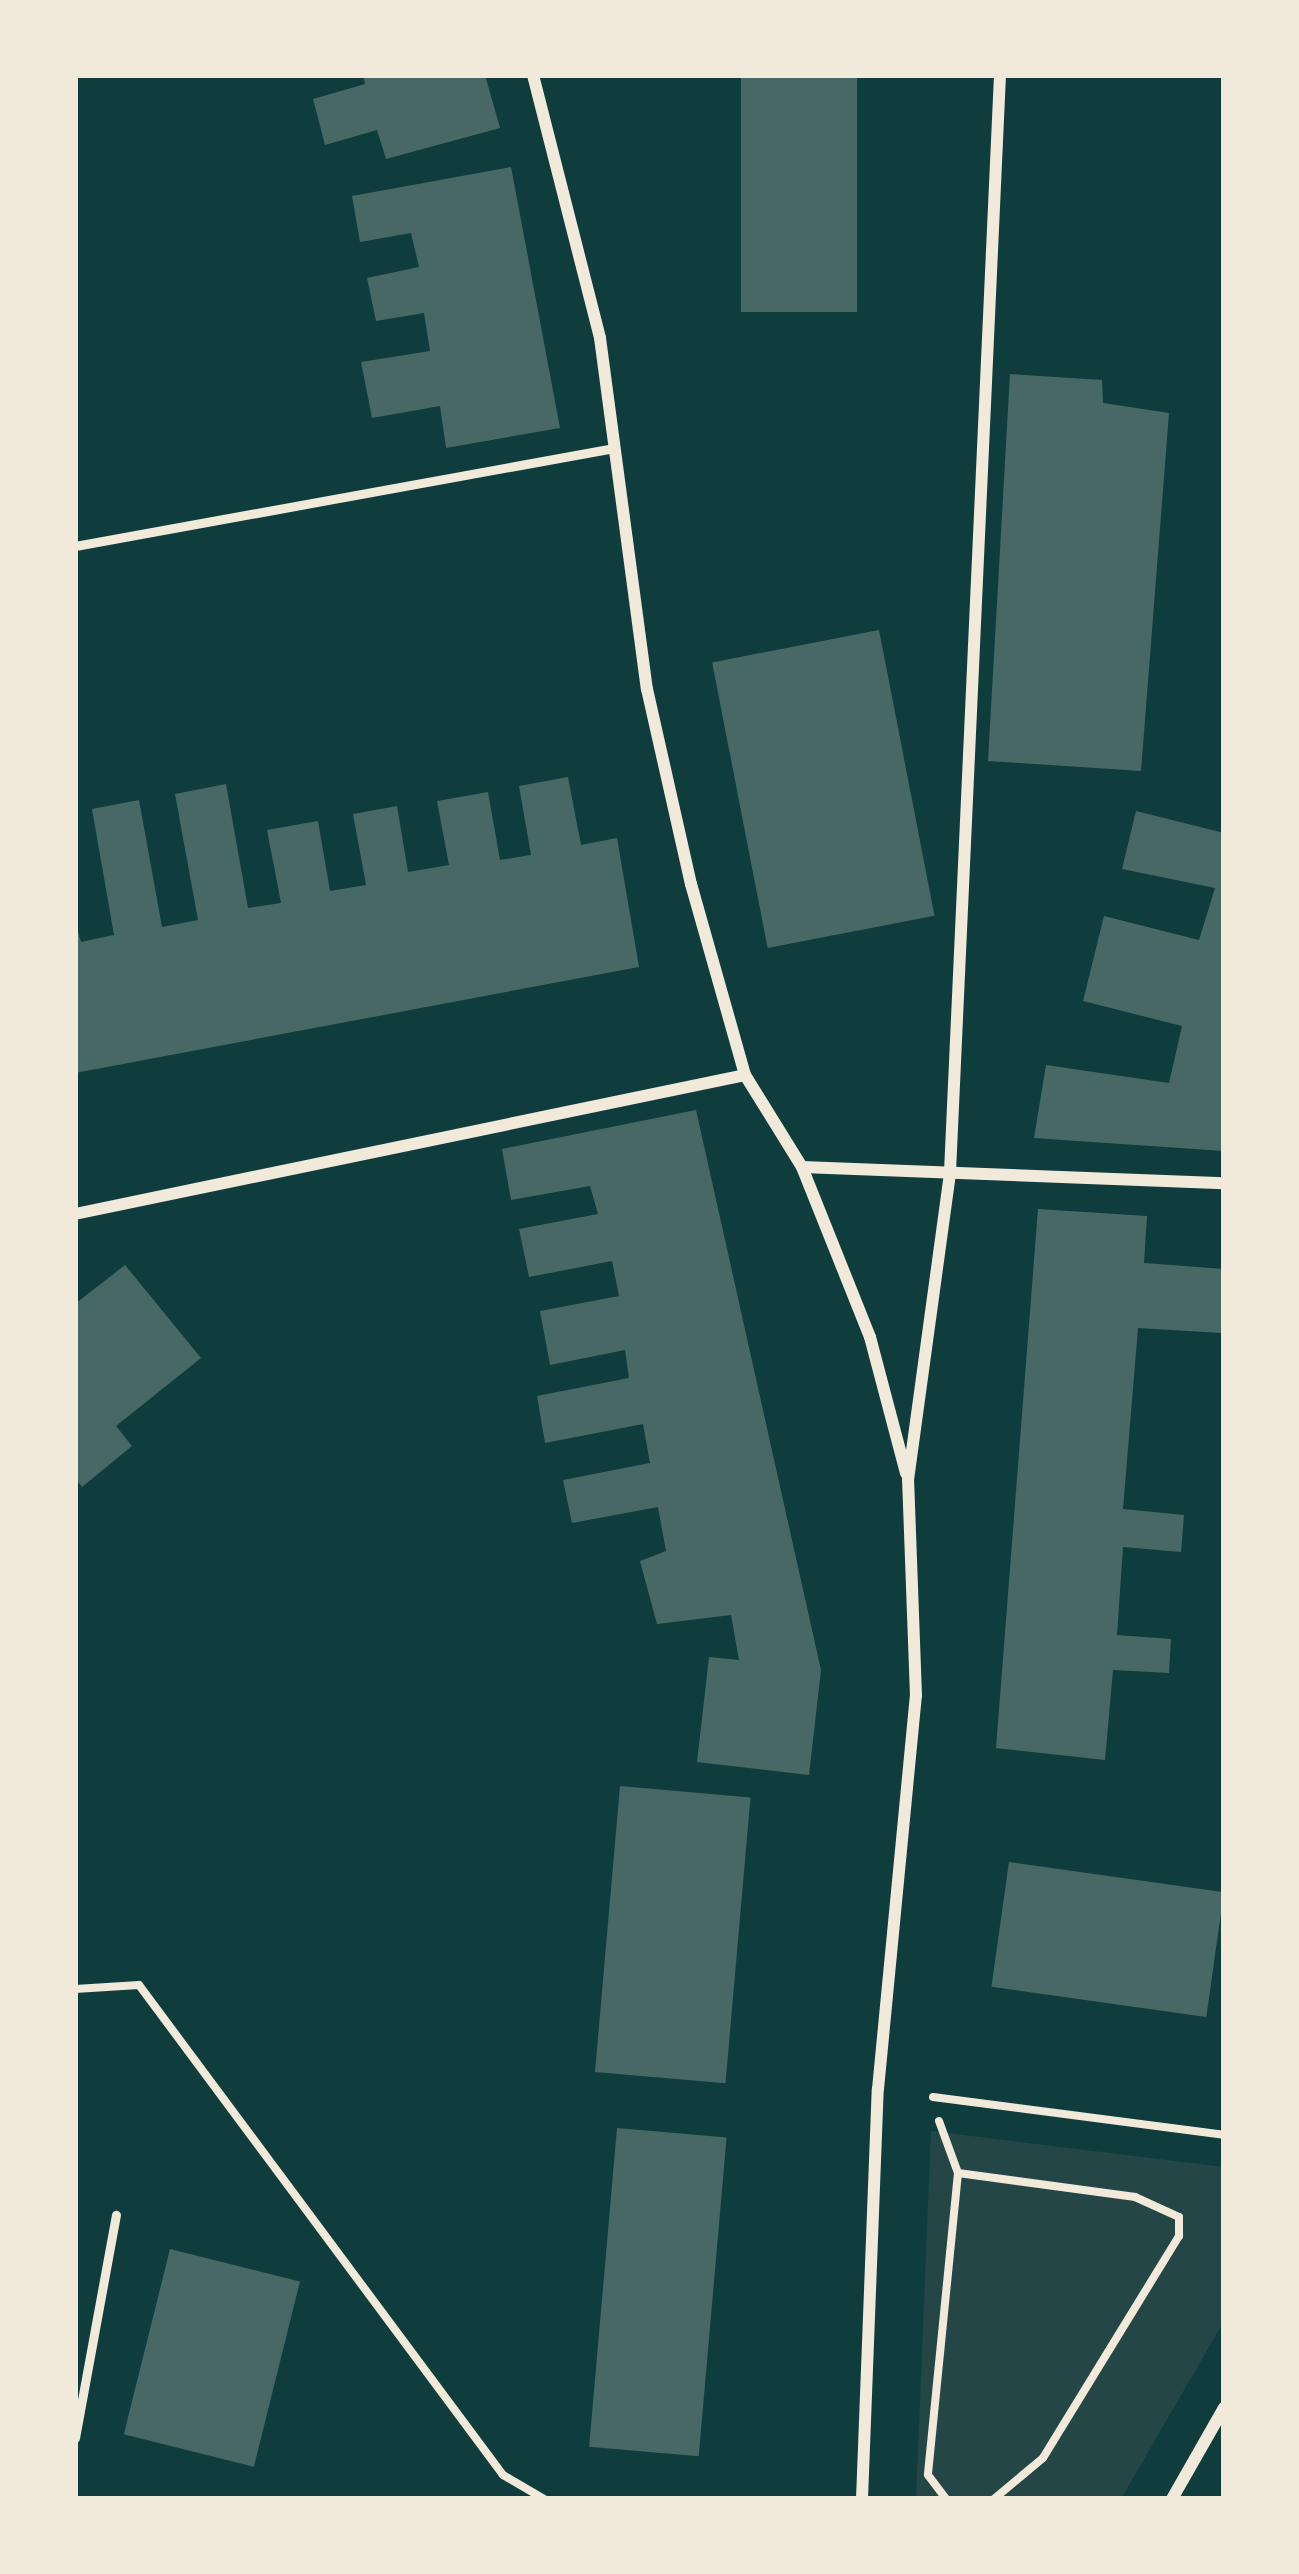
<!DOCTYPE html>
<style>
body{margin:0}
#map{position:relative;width:1299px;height:2574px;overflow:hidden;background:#0f3d3e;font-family:"Public Sans",sans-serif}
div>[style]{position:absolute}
.green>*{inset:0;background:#244646}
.building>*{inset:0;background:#486865;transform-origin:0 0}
.path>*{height:8px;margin:-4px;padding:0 4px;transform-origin:4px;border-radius:4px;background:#f1e9da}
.service>*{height:9px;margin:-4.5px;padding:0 4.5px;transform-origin:4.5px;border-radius:4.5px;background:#f1e9da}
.minor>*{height:12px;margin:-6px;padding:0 6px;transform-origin:6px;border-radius:6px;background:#f1e9da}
span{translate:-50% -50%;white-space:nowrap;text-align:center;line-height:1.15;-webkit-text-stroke:12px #f1e9da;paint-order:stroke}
.frame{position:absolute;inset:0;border:78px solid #f1e9da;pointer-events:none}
</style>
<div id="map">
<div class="green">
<div style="clip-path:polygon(931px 2131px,1224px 2167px,1224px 2321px,1121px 2499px,916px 2499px)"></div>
</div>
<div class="building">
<div style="clip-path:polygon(363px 75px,485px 75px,500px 128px,386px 159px,377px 130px,325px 145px,313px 99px,365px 84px)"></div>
<div style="left:741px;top:75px;width:116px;height:237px"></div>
<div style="clip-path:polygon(511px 167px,560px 428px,446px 448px,440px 406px,372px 418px,361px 362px,430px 351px,424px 313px,376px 321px,367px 278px,419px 267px,411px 233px,360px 242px,352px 196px)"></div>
<div style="clip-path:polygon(1010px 374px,1102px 380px,1103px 403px,1169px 413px,1141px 771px,988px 761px)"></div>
<div style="left:879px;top:630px;width:291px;height:170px;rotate:79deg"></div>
<div style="clip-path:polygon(568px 777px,581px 845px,617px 838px,639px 967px,75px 1073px,75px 922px,81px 942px,114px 935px,92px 809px,139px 800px,162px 927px,198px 920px,175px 794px,226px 784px,248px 908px,281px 903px,267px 830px,318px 821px,330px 891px,366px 885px,353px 814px,397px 806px,408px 872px,449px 865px,437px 801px,488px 792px,500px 860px,531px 855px,519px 786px)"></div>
<div style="clip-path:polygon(1136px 811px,1224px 833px,1224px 1151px,1034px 1138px,1046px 1065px,1169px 1083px,1182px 1026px,1083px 1001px,1104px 916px,1199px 940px,1215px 888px,1122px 869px)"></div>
<div style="clip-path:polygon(696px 1110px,821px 1670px,809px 1775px,697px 1762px,709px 1657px,739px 1660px,731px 1615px,657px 1624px,640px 1561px,666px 1551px,658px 1507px,572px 1523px,563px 1480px,650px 1463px,643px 1424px,545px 1443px,537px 1396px,629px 1378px,625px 1350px,550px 1365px,540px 1311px,619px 1296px,612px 1261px,529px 1277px,519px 1229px,598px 1214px,590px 1186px,511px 1200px,502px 1149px)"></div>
<div style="clip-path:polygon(1038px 1209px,1147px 1216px,1144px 1263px,1224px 1269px,1221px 1333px,1138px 1328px,1123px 1509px,1184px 1515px,1181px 1552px,1123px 1547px,1117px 1635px,1171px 1639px,1169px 1673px,1113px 1670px,1105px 1760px,996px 1748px)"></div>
<div style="clip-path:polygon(125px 1265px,201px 1358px,116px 1426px,132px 1446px,82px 1487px,75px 1478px,75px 1304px)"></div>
<div style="left:620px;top:1786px;width:131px;height:287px;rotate:5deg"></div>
<div style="left:1009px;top:1862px;width:217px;height:126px;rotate:8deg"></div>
<div style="left:617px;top:2128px;width:110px;height:320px;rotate:5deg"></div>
<div style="left:170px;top:2249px;width:134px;height:191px;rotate:14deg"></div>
</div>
<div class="path">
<div style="left:75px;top:1989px;width:64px;rotate:-3.6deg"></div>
<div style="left:139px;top:1985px;width:610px;rotate:53.39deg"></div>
<div style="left:503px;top:2475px;width:48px;rotate:30.3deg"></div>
<div style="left:933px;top:2097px;width:293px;rotate:7.4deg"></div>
<div style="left:939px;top:2121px;width:55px;rotate:69.9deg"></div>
<div style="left:958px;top:2173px;width:303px;rotate:95.7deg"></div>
<div style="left:928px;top:2475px;width:30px;rotate:53deg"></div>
<div style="left:958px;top:2173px;width:179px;rotate:7.7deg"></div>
<div style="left:1135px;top:2197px;width:48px;rotate:24.4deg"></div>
<div style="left:1179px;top:2217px;width:19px;rotate:90deg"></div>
<div style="left:1179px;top:2236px;width:260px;rotate:121.5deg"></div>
<div style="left:1043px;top:2458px;width:64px;rotate:140.1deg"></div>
</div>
<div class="service">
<div style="left:75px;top:546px;width:548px;rotate:-10.3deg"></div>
<div style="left:75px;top:2438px;width:227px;rotate:-79.6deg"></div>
</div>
<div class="minor">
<div style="left:533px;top:75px;width:271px;rotate:75.7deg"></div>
<div style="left:600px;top:338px;width:354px;rotate:82.4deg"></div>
<div style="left:647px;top:689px;width:200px;rotate:77.3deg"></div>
<div style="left:691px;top:884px;width:198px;rotate:74.2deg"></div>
<div style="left:745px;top:1075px;width:108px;rotate:58.2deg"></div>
<div style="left:802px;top:1167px;width:183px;rotate:68.2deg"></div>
<div style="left:870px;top:1337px;width:141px;rotate:75.2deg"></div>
<div style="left:802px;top:1167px;width:422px;rotate:2.2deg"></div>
<div style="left:75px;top:1214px;width:684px;rotate:-11.72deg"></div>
<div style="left:862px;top:2499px;width:410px;rotate:-87.8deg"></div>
<div style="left:878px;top:2089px;width:395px;rotate:-84.5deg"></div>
<div style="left:916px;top:1696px;width:216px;rotate:-92.1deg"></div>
<div style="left:908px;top:1480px;width:311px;rotate:-82.2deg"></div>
<div style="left:950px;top:1172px;width:1098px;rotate:-87.39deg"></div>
<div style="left:1172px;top:2499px;width:105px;rotate:-60.3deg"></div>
</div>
<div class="frame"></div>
</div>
